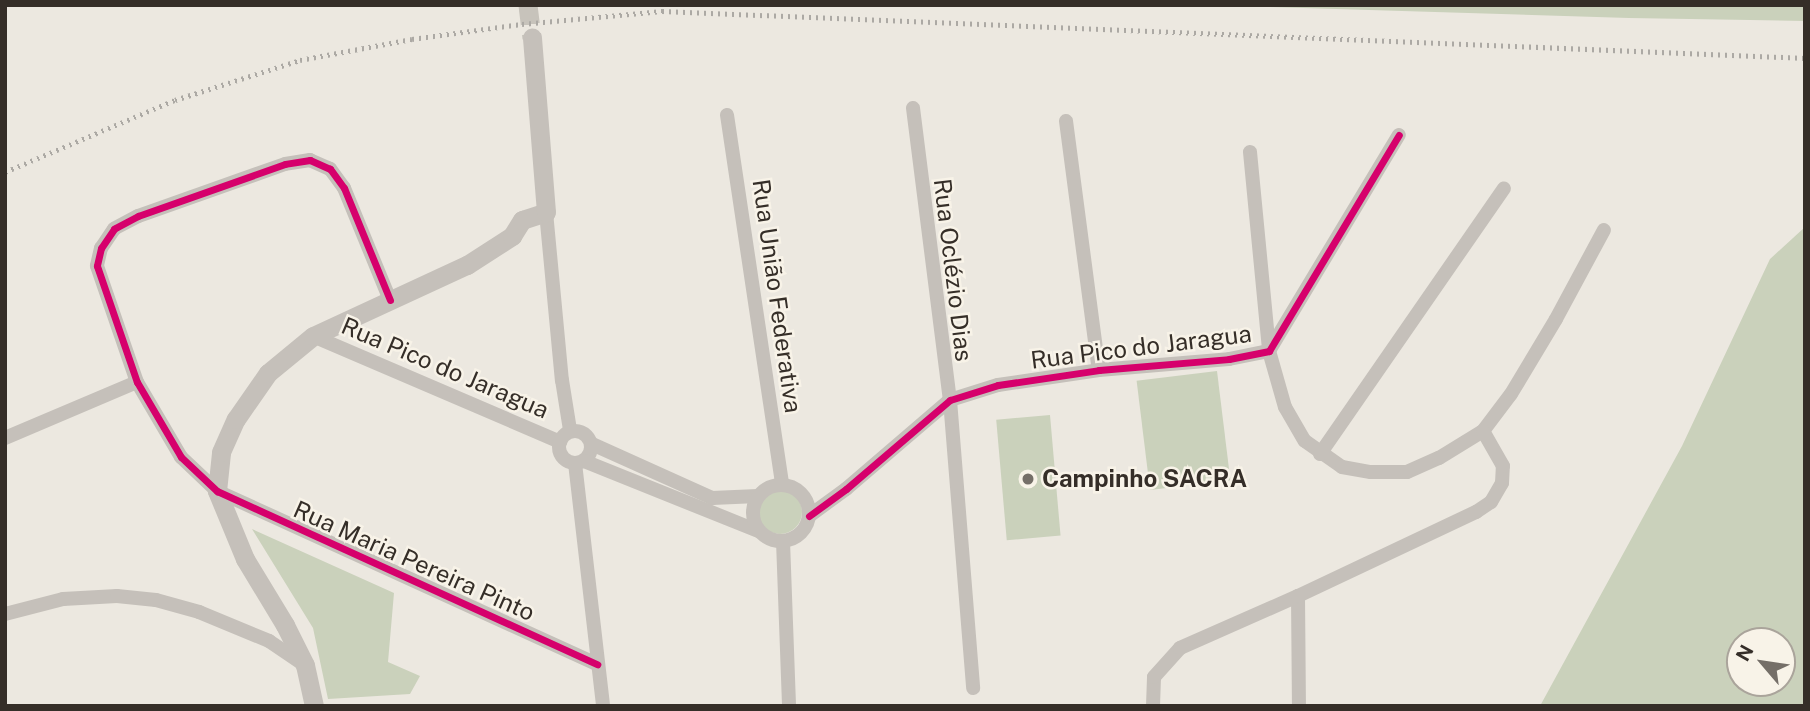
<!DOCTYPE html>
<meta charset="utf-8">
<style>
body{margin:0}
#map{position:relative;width:1810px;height:711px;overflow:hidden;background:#ece8e0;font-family:"Public Sans",sans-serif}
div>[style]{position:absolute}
.green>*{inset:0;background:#cad1bb;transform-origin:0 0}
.round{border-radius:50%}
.tertiary-tunnel>*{height:19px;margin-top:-9.5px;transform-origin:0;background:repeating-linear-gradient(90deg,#c7c3bb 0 19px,transparent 0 29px)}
.minor>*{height:14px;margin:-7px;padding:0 7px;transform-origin:7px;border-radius:7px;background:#c5c0ba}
.minor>.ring{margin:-7px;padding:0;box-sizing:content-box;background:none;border:14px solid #c5c0ba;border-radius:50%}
.tertiary>*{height:19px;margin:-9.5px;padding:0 9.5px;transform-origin:9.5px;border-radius:9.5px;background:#c5c0ba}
.rail>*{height:5px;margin-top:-2.5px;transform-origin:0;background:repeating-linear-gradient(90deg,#aca9a4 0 2px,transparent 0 7px)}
.cycleway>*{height:7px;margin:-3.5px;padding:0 3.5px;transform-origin:3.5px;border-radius:3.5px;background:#d6006c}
.dots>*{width:19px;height:19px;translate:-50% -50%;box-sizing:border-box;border:4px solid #f8f3e8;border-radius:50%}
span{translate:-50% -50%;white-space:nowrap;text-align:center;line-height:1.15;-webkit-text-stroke:5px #f8f3e8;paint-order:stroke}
.street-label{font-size:24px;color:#352e28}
.poi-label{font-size:24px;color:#352e28;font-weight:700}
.left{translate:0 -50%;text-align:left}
.frame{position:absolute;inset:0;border:7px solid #352e28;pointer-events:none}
.north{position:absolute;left:1726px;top:627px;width:70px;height:70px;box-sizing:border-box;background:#f8f3e8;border:2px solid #aaa49b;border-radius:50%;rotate:299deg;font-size:19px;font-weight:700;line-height:28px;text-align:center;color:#352e28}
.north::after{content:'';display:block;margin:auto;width:24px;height:32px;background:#756f68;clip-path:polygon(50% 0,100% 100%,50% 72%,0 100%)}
</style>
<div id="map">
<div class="green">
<div style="clip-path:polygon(1206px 5px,1805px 5px,1805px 21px,1629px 18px)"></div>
<div style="clip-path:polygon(evenodd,1805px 227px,1805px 706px,1540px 706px,1682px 446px,1770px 259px,1805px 227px,1782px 641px,1782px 683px,1740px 683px,1740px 641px,1782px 641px)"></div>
<div style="left:1217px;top:371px;width:110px;height:81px;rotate:83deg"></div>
<div style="left:1050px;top:415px;width:121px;height:54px;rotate:85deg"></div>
<div class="round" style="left:758px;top:490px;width:44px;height:44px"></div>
<div style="clip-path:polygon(252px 529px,394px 593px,388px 662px,420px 676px,410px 694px,328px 699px,313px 628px)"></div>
</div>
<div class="tertiary-tunnel">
<div style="left:528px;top:5px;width:33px;rotate:83deg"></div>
</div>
<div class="minor">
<div style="left:913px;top:108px;width:294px;rotate:82.8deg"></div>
<div style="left:950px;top:400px;width:289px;rotate:85.4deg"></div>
<div style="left:727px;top:115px;width:373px;rotate:81.5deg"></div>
<div style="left:1066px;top:121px;width:251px;rotate:82.5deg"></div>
<div style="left:1250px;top:152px;width:200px;rotate:84.5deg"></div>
<div style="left:1269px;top:351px;width:58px;rotate:74.1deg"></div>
<div style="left:1285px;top:407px;width:39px;rotate:60deg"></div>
<div style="left:1305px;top:441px;width:45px;rotate:35.1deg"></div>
<div style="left:1342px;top:467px;width:29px;rotate:10deg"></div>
<div style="left:1371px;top:472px;width:36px"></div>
<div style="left:1407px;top:472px;width:35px;rotate:-24deg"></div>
<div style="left:1439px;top:458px;width:52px;rotate:-31.5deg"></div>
<div style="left:1483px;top:431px;width:46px;rotate:-52.9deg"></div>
<div style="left:1511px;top:394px;width:87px;rotate:-59deg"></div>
<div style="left:1556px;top:319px;width:101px;rotate:-61.7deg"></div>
<div style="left:546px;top:212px;width:169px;rotate:84.6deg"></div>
<div style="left:562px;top:380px;width:51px;rotate:80.9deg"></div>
<div style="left:390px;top:300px;width:121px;rotate:-112.3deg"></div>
<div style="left:344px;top:188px;width:24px;rotate:-126deg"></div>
<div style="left:330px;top:169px;width:22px;rotate:-156deg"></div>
<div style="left:310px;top:160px;width:25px;rotate:171deg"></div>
<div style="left:285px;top:164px;width:156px;rotate:160.5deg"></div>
<div style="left:138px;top:216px;width:27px;rotate:152deg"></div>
<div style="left:114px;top:229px;width:23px;rotate:124deg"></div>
<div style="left:101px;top:248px;width:18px;rotate:103deg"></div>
<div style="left:97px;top:266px;width:123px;rotate:71deg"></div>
<div style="left:137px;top:382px;width:87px;rotate:59.6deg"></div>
<div style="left:181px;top:457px;width:50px;rotate:43.4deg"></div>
<div style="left:217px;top:491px;width:418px;rotate:24.5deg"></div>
<div style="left:313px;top:336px;width:269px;rotate:23.2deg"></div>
<div class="ring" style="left:559px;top:431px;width:18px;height:18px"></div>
<div style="left:5px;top:438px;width:143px;rotate:-23deg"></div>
<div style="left:592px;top:444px;width:132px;rotate:24.2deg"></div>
<div style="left:712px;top:498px;width:46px;rotate:-2.5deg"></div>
<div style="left:1320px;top:454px;width:323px;rotate:-55.3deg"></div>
<div style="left:584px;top:461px;width:188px;rotate:21.9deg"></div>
<div style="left:575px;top:463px;width:245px;rotate:83.4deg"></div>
<div class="ring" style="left:753px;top:485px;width:42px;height:42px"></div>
<div style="left:809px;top:516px;width:46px;rotate:-36.1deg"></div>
<div style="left:846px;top:489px;width:137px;rotate:-40.6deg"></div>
<div style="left:950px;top:400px;width:50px;rotate:-17.4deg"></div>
<div style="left:998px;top:385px;width:102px;rotate:-8.4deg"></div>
<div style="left:1099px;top:370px;width:130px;rotate:-4.8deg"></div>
<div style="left:1229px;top:359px;width:41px;rotate:-11.3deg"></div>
<div style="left:1269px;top:351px;width:252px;rotate:-59deg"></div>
<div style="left:783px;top:541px;width:165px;rotate:87.9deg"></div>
<div style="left:1298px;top:596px;width:110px;rotate:89.5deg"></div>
<div style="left:5px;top:614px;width:60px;rotate:-14.5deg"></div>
<div style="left:63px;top:599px;width:54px;rotate:-3.2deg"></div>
<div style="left:117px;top:596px;width:39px;rotate:6deg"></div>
<div style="left:156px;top:600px;width:45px;rotate:15.6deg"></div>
<div style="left:199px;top:612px;width:76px;rotate:22.5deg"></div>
<div style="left:269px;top:641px;width:40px;rotate:34deg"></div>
<div style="left:1153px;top:706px;width:29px;rotate:-88deg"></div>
<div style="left:1154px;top:677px;width:39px;rotate:-48deg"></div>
<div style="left:1180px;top:648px;width:129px;rotate:-23.8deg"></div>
<div style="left:1298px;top:596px;width:197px;rotate:-25.3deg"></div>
<div style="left:1476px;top:512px;width:18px;rotate:-34deg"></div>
<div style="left:1491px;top:502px;width:22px;rotate:-60deg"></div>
<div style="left:1502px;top:483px;width:17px;rotate:-87deg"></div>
<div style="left:1503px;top:466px;width:40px;rotate:-119.7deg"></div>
</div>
<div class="tertiary">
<div style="left:314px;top:706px;width:42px;rotate:-102.4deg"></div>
<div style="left:305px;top:665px;width:45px;rotate:-116.6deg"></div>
<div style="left:285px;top:625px;width:77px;rotate:-121.2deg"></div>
<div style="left:245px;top:559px;width:74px;rotate:-112.4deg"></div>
<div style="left:217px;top:491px;width:39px;rotate:-84deg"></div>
<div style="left:221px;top:452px;width:36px;rotate:-66deg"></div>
<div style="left:236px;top:419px;width:56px;rotate:-55.2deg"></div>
<div style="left:268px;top:373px;width:58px;rotate:-39.4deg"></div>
<div style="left:313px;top:336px;width:170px;rotate:-24.8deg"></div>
<div style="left:467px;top:265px;width:54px;rotate:-32.8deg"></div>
<div style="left:512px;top:236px;width:19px;rotate:-58deg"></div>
<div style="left:522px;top:220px;width:25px;rotate:-18deg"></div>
<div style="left:546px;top:212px;width:175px;rotate:-94.6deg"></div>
</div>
<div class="rail">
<div style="left:5px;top:172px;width:185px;rotate:-23deg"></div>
<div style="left:175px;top:100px;width:131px;rotate:-17.7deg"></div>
<div style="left:300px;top:60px;width:114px;rotate:-10.6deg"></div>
<div style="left:412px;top:39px;width:111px;rotate:-7.8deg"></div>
<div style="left:522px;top:24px;width:141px;rotate:-5.3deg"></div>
<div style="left:662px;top:11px;width:1144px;rotate:2.35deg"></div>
</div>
<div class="cycleway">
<div style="left:390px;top:300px;width:121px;rotate:-112.3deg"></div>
<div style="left:344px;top:188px;width:24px;rotate:-126deg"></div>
<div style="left:330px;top:169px;width:22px;rotate:-156deg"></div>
<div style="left:310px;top:160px;width:25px;rotate:171deg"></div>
<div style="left:285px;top:164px;width:156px;rotate:160.5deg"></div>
<div style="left:138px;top:216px;width:27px;rotate:152deg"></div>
<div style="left:114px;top:229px;width:23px;rotate:124deg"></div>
<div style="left:101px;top:248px;width:18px;rotate:103deg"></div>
<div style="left:97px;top:266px;width:123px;rotate:71deg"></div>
<div style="left:137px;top:382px;width:87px;rotate:59.6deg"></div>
<div style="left:181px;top:457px;width:50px;rotate:43.4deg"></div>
<div style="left:217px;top:491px;width:418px;rotate:24.5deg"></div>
<div style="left:809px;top:516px;width:46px;rotate:-36.1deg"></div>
<div style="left:846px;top:489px;width:137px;rotate:-40.6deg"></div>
<div style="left:950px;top:400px;width:50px;rotate:-17.4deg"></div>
<div style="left:998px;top:385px;width:102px;rotate:-8.4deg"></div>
<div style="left:1099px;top:370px;width:130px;rotate:-4.8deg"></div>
<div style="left:1229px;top:359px;width:41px;rotate:-11.3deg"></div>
<div style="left:1269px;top:351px;width:252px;rotate:-59deg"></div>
</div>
<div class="dots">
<div style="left:1028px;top:479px;background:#756f68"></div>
</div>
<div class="street-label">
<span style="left:953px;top:270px;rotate:83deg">Rua Oclézio Dias</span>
<span style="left:777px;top:296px;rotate:82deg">Rua União Federativa</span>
<span style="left:1141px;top:347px;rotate:-7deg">Rua Pico do Jaragua</span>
<span style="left:445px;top:368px;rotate:23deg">Rua Pico do Jaragua</span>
<span style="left:414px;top:561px;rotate:24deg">Rua Maria Pereira Pinto</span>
</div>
<div class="poi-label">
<span class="left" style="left:1042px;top:479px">Campinho SACRA</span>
</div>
<div class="frame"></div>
<div class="north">N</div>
</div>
